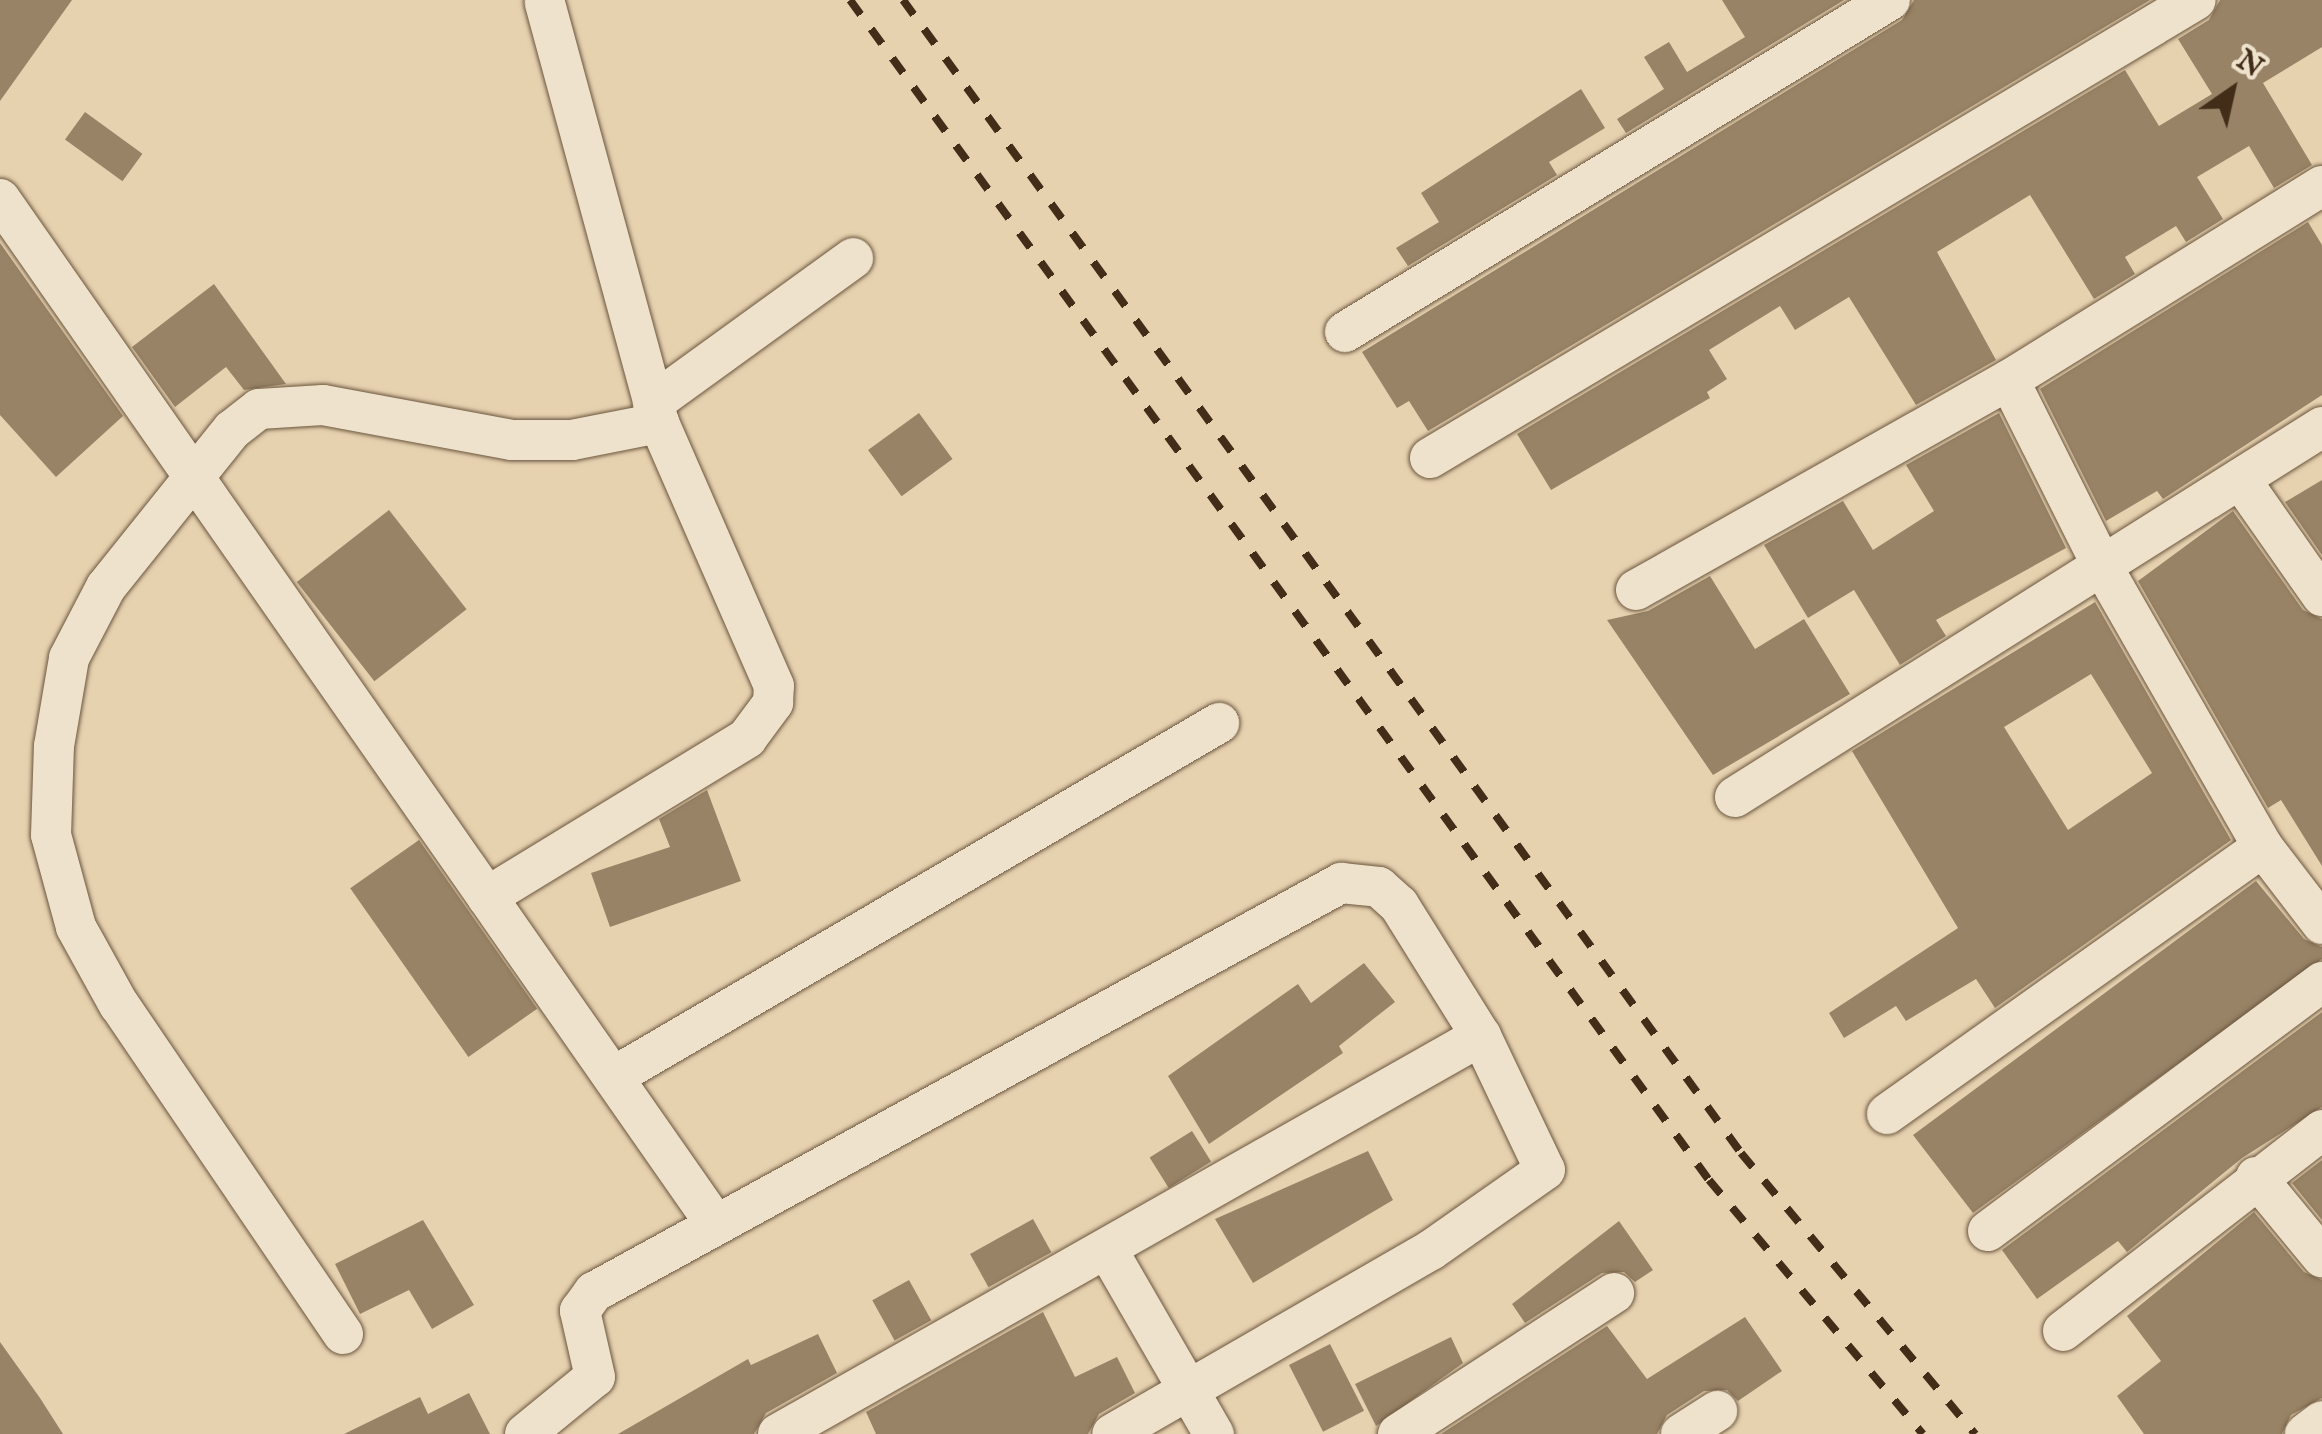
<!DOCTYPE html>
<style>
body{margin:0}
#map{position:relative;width:2322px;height:1434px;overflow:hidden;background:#e7d2b0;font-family:"IM FELL English",serif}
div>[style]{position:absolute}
.building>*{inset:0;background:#988367;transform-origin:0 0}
.roads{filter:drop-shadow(0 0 2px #6b563e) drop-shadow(0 0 2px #6b563e)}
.minor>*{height:40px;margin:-20px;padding:0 20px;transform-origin:20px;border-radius:20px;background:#efe2cc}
.rail>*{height:8px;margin-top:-4px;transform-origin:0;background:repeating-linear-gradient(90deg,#422d18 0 18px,transparent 0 36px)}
span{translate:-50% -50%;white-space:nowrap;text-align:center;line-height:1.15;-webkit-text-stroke:9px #efe2cc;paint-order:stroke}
.north{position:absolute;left:2182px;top:40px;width:100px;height:100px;-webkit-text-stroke:8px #efe2cc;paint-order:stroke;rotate:34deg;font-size:28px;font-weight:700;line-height:40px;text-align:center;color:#422d18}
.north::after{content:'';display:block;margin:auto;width:35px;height:45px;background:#422d18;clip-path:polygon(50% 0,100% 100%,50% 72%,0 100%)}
</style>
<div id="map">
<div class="building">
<div style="clip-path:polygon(0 0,72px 0,0 101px)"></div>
<div style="clip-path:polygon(1722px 0,1844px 0,1626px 133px,1617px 119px,1664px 89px,1644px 57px,1669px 42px,1687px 72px,1745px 37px)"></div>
<div style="clip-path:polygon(1914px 0,2150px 0,1428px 431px,1409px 401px,1397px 408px,1362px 352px,1902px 20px)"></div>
<div style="clip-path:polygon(2220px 0,2322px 0,2322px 47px,2263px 83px,2312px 165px,2274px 188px,2249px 146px,2197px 177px,2223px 219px,2186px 242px,2176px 226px,2125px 257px,2135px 274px,2094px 299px,2030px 195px,1937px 252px,1996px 360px,1916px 405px,1849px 297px,1795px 330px,1780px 306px,1709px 350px,1727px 379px,1707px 392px,1710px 398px,1551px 490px,1517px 434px,2125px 70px,2159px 126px,2212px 94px,2178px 39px,2209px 20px)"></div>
<div style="clip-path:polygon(1581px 89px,1605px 128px,1549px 162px,1557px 175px,1408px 266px,1396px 248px,1439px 222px,1421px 193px)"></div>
<div style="left:85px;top:112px;width:71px;height:34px;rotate:36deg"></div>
<div style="clip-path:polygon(2308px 222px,2322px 245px,2322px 395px,2163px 499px,2157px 491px,2106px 521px,2040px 389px)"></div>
<div style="clip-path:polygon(0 243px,123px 416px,56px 477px,0 415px)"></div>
<div style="clip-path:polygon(214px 284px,286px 384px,244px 390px,226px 367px,175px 407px,132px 347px)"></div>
<div style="left:919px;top:413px;width:57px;height:63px;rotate:54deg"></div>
<div style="clip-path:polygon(1999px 413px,2066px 548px,1936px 620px,1946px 636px,1900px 665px,1854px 590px,1808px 618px,1764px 545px,1843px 501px,1873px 550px,1934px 511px,1906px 465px)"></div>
<div style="clip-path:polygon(2322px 480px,2322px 555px,2285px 502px)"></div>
<div style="left:389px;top:510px;width:126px;height:117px;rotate:52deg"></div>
<div style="clip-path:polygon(2233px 511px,2303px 610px,2322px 619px,2322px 866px,2281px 800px,2268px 808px,2138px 581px)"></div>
<div style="clip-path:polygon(1710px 576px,1755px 649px,1804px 619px,1850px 694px,1713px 775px,1607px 620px,1648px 611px)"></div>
<div style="clip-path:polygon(evenodd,2095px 602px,2231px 840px,1995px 1008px,1976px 979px,1906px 1021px,1896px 1006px,1844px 1038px,1829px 1013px,1958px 928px,1852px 751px,2095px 602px,2091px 674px,2152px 773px,2068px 830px,2004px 727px,2091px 674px)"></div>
<div style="clip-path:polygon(707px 790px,741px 881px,610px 927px,591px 873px,670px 847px,659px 819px)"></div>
<div style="left:419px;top:840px;width:206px;height:84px;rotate:55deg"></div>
<div style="clip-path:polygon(2256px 881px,2304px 939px,2322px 947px,2322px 959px,1973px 1213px,1913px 1135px)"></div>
<div style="clip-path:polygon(1364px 963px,1395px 1002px,1339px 1046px,1343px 1053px,1209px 1144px,1168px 1076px,1298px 984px,1311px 1003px)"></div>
<div style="clip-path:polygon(2322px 1012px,2322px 1107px,2242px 1158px,2127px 1252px,2118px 1241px,2037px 1299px,2002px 1250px)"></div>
<div style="left:1192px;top:1131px;width:36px;height:50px;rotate:58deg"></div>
<div style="clip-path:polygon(1368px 1151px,1393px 1200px,1253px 1283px,1215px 1219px)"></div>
<div style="clip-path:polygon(2322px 1160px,2322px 1220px,2292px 1183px)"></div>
<div style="clip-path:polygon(2254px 1212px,2304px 1272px,2322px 1280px,2322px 1398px,2291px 1415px,2282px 1434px,2144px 1434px,2117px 1396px,2161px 1361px,2127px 1316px)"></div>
<div style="left:1033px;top:1219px;width:38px;height:72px;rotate:61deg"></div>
<div style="clip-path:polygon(423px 1220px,474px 1305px,432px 1329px,409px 1290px,360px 1314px,335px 1264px)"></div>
<div style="clip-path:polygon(1619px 1221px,1653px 1270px,1635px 1282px,1624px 1272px,1602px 1273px,1525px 1323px,1512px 1304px)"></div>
<div style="left:909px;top:1280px;width:46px;height:42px;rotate:61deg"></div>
<div style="clip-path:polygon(1043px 1312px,1075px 1377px,1117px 1357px,1135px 1393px,1099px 1414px,1088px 1434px,876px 1434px,866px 1412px)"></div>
<div style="clip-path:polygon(1745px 1317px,1782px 1371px,1738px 1401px,1727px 1390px,1704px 1391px,1667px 1415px,1657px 1434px,1441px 1434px,1607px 1326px,1647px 1379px)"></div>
<div style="clip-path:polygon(818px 1334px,837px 1373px,766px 1413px,754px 1434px,618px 1434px,748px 1359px,751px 1365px)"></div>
<div style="clip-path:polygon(1451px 1337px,1463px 1363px,1376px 1426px,1355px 1384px)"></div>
<div style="clip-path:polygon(0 1342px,40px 1398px,63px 1434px,0 1434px)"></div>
<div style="left:1330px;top:1344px;width:75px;height:46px;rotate:63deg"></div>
<div style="clip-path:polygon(469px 1393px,490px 1434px,344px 1434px,420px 1397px,428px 1414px)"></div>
</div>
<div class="roads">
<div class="minor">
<div style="left:0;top:199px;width:1251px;rotate:55.09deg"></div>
<div style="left:1345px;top:332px;width:638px;rotate:-31.35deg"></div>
<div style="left:2009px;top:380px;width:208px;rotate:63.4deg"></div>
<div style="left:2102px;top:566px;width:324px;rotate:60.2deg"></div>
<div style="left:2263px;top:847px;width:97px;rotate:52.5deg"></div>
<div style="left:653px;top:403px;width:247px;rotate:-35.9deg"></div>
<div style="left:1430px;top:458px;width:892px;rotate:-30.88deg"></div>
<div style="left:2240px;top:479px;width:143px;rotate:55deg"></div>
<div style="left:1636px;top:590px;width:428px;rotate:-29.4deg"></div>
<div style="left:2009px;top:380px;width:368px;rotate:-31.8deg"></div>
<div style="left:1735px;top:797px;width:694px;rotate:-32.22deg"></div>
<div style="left:487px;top:897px;width:305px;rotate:-31.4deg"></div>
<div style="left:747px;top:738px;width:44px;rotate:-53.4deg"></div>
<div style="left:773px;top:703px;width:17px;rotate:-87deg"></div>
<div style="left:774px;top:686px;width:287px;rotate:-113.6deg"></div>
<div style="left:659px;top:423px;width:436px;rotate:-105.2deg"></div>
<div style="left:613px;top:1077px;width:702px;rotate:-30.29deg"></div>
<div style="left:1887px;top:1114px;width:461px;rotate:-35.4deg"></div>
<div style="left:2256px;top:1177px;width:104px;rotate:50.5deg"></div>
<div style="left:1988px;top:1231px;width:417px;rotate:-36.7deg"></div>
<div style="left:1107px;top:1249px;width:214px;rotate:60deg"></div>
<div style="left:2063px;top:1331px;width:328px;rotate:-37.8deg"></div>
<div style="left:343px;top:1334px;width:398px;rotate:-124.2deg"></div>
<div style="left:119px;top:1005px;width:89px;rotate:-118.9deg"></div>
<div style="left:76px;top:927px;width:95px;rotate:-105.2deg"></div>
<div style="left:51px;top:835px;width:89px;rotate:-88.1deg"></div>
<div style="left:54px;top:746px;width:89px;rotate:-80.3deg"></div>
<div style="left:69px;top:658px;width:80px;rotate:-62.5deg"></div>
<div style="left:106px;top:587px;width:201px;rotate:-51.3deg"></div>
<div style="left:232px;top:430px;width:34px;rotate:-38deg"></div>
<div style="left:259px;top:409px;width:64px;rotate:-3.6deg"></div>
<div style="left:323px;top:405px;width:192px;rotate:10.5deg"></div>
<div style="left:512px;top:440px;width:60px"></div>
<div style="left:572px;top:440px;width:89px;rotate:-11.1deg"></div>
<div style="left:525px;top:1434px;width:90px;rotate:-39.2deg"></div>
<div style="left:595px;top:1377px;width:68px;rotate:-102.8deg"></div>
<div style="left:580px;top:1311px;width:24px;rotate:-54deg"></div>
<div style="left:594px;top:1292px;width:852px;rotate:-28.7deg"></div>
<div style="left:1341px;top:883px;width:38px;rotate:6deg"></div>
<div style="left:1379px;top:887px;width:27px;rotate:42deg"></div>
<div style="left:1399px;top:905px;width:155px;rotate:58deg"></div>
<div style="left:1481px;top:1036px;width:148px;rotate:64.5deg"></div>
<div style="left:1545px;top:1170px;width:139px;rotate:144.9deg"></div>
<div style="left:1431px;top:1250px;width:368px;rotate:150deg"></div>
<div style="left:778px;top:1434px;width:808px;rotate:-29.52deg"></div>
<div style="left:1398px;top:1434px;width:258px;rotate:-33.1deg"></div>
<div style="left:1681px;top:1434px;width:43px;rotate:-32.6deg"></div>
<div style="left:2305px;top:1434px;width:21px;rotate:-37deg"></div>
</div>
</div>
<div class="rail">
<div style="left:850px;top:0;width:1460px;rotate:53.95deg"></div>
<div style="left:1709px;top:1180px;width:332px;rotate:49.9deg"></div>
<div style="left:903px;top:0;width:1425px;rotate:53.99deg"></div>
<div style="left:1741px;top:1153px;width:366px;rotate:50.2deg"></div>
</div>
<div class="north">N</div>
</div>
